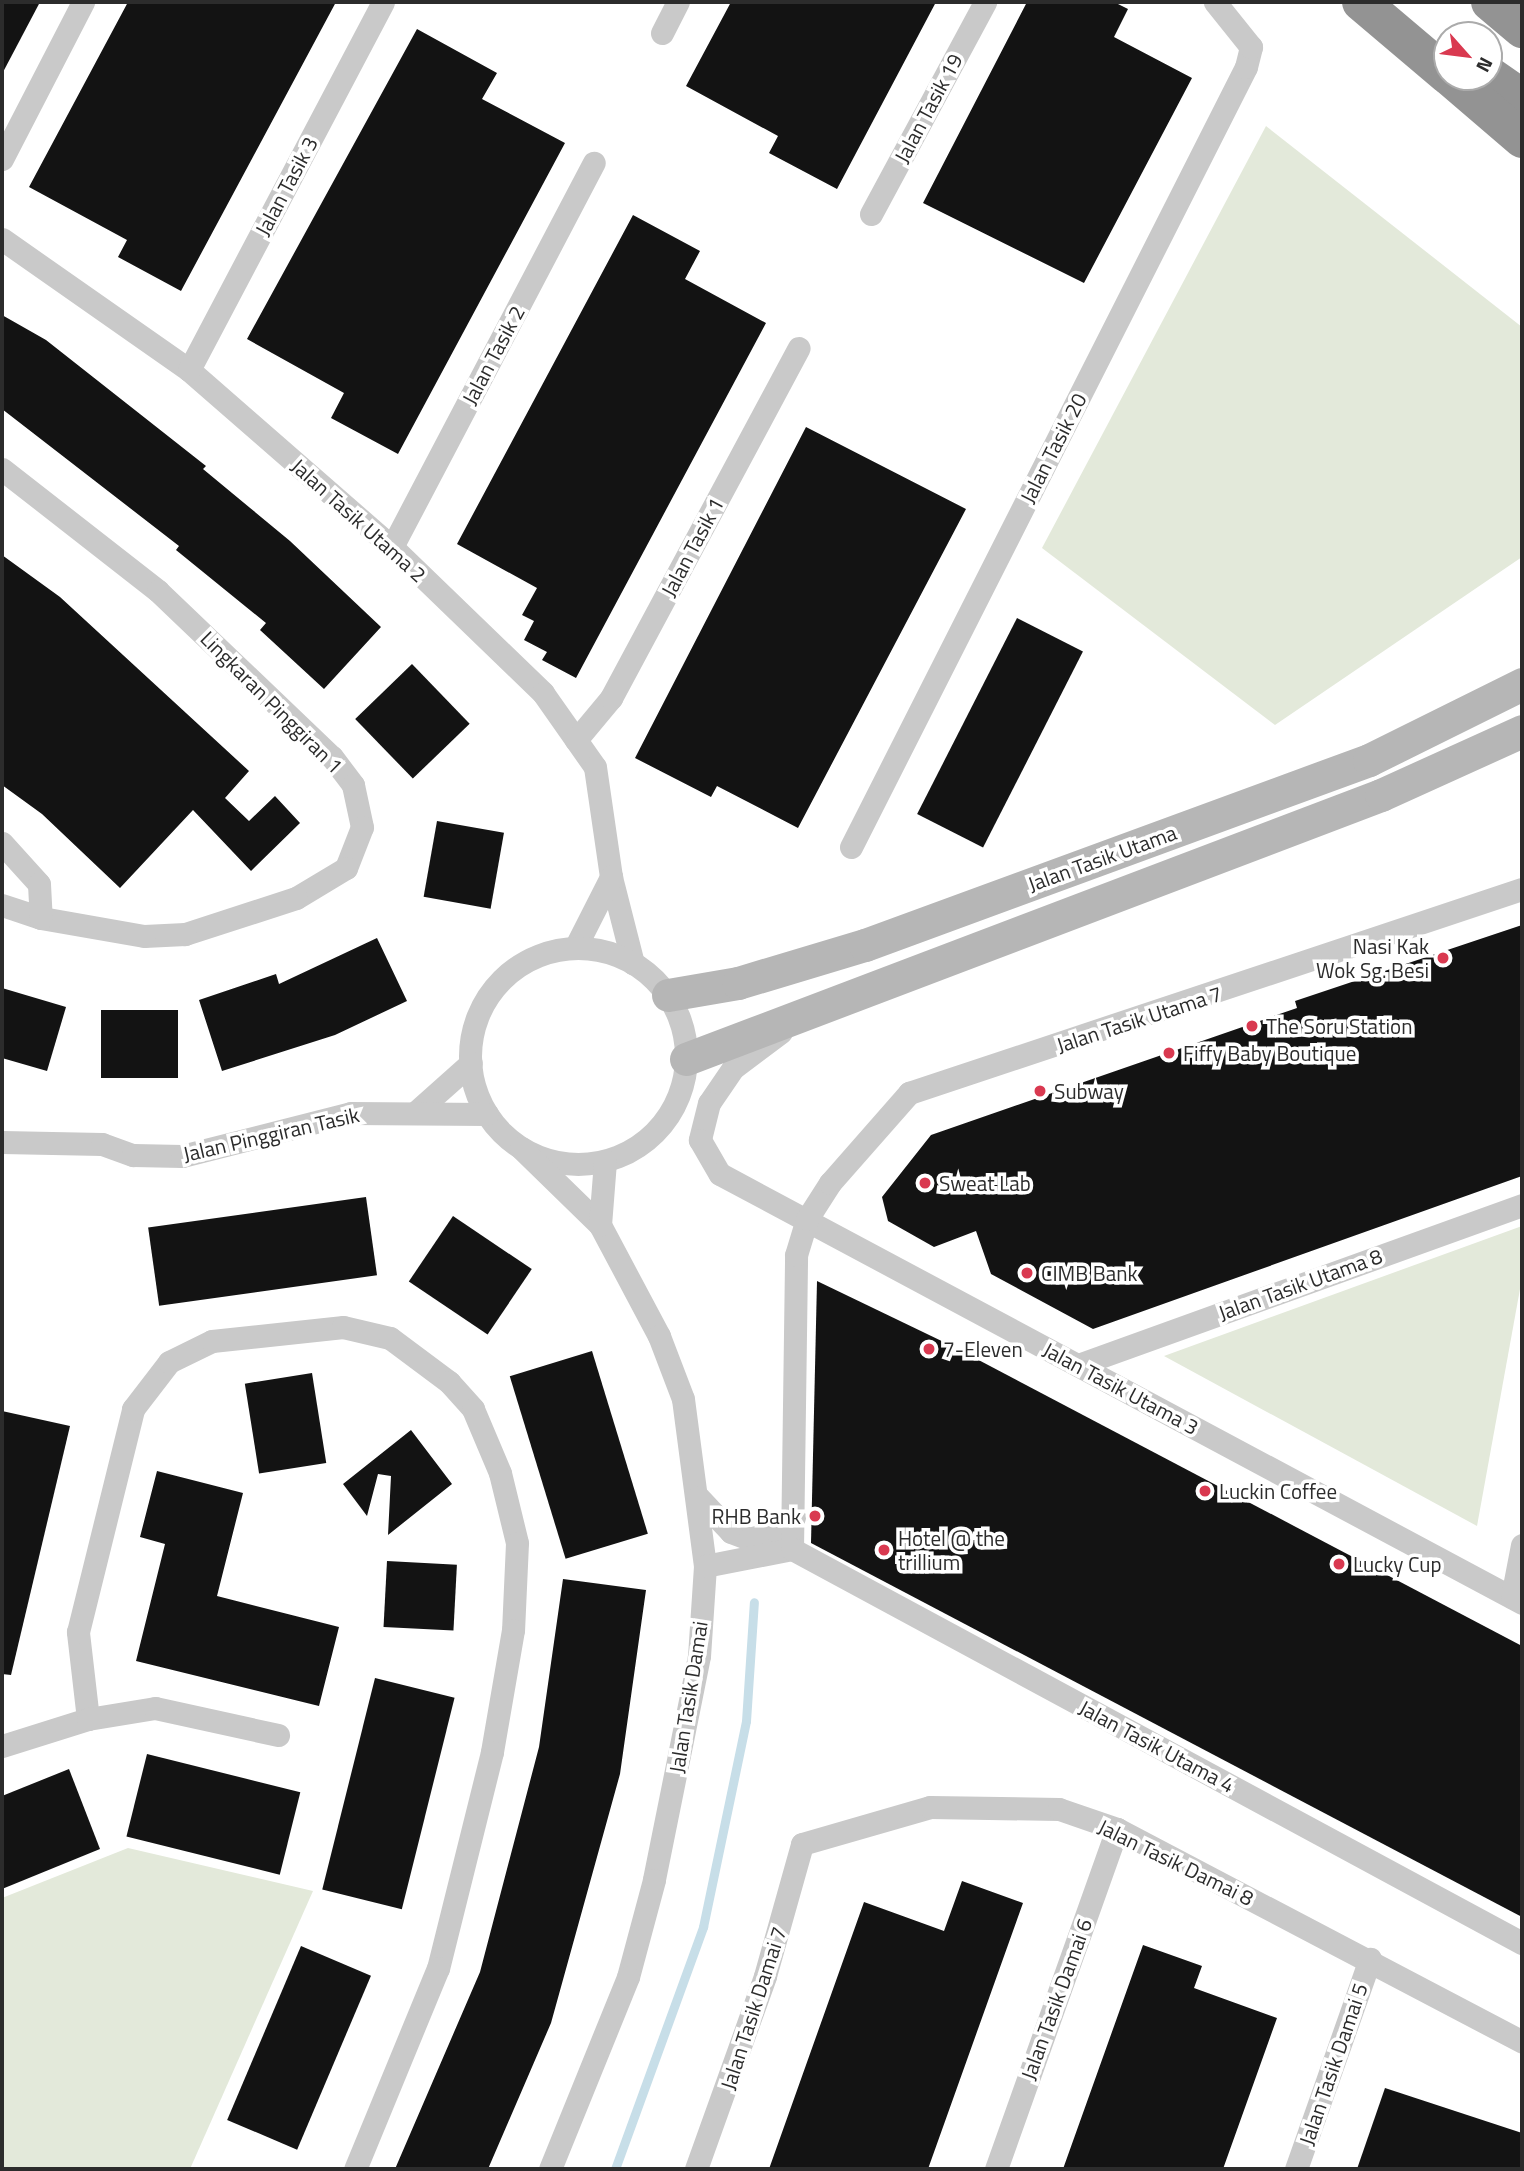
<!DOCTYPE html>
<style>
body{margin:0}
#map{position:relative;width:1524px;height:2171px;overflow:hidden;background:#fff;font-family:"Titillium Web",sans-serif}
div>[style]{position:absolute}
.green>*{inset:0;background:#e3e9da}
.stream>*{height:9px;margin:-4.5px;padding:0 4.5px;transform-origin:4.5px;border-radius:4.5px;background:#c7dee8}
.building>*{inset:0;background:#131313;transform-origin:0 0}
.street>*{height:23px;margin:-11.5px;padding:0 11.5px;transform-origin:11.5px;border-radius:11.5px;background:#c9c9c9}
.street>.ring{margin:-11.5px;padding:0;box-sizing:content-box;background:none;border:23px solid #c9c9c9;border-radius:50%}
.secondary>*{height:33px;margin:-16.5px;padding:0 16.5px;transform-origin:16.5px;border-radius:16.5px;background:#b6b6b6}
.highway>*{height:38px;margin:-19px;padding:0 19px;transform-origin:19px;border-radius:19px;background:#939393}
.dots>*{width:19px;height:19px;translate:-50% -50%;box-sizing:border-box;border:4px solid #fff;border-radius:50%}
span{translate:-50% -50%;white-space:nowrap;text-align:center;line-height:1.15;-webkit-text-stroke:7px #fff;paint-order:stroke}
.street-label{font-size:21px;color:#2c2c2c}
.poi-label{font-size:21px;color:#2c2c2c}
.right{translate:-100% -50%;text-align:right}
.left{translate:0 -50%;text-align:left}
.frame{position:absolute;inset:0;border:4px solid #2c2c2c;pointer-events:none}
.north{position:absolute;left:1433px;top:21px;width:70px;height:70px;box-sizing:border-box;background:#fff;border:2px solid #ababab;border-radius:50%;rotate:118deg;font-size:19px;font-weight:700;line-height:28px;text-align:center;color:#2c2c2c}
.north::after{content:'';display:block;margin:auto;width:24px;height:32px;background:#d93950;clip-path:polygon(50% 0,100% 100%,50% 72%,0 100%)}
</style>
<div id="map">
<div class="green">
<div style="clip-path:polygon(1266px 126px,1522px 327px,1522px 557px,1275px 725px,1042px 548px)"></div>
<div style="clip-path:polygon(1522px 1226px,1522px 1278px,1477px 1526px,1164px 1356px)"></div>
<div style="clip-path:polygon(128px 1848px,313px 1891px,190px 2169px,2px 2169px,2px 1898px)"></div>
</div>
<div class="stream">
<div style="left:615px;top:2169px;width:258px;rotate:-70deg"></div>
<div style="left:703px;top:1927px;width:210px;rotate:-78.2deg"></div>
<div style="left:746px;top:1721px;width:119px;rotate:-86.2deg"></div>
</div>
<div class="building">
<div style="clip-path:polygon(2px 2px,40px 2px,2px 74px)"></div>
<div style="clip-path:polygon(128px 2px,336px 2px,181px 291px,118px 257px,127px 240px,29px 187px)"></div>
<div style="clip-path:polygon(731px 2px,936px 2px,837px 189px,769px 153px,778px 136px,686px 86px)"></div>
<div style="clip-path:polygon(1027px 2px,1114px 2px,1128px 9px,1114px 37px,1192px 78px,1084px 283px,923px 203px)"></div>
<div style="clip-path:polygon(417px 29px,497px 73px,482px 99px,565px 143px,398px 454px,331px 418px,344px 393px,247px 339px)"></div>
<div style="clip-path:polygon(633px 215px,700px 251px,685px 279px,766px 323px,576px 678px,542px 660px,547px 652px,524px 640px,534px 621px,522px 615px,537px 588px,457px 544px)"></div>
<div style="clip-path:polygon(2px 315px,46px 340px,206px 466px,203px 469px,290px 541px,381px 627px,324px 689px,260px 630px,266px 623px,176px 550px,179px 546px,2px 409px)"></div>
<div style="clip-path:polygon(806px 427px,966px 509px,798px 828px,717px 786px,711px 797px,635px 758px)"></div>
<div style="clip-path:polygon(2px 555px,60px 597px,249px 771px,225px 798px,249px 821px,275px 796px,300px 823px,251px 871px,193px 810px,120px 888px,42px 814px,2px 785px)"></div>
<div style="left:1017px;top:618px;width:74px;height:220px;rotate:27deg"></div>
<div style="left:412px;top:664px;width:83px;height:79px;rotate:46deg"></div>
<div style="left:437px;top:821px;width:68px;height:77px;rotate:10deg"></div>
<div style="clip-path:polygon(1522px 925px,1522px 1176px,1093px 1329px,991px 1274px,976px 1231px,934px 1247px,888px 1221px,882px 1197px,931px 1135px,1297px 1008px,1295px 1001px)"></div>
<div style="clip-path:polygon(377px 938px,407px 1001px,335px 1035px,222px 1071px,199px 1000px,276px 974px,279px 984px)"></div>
<div style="clip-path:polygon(2px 988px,66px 1007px,47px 1071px,2px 1058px)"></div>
<div style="left:101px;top:1010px;width:77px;height:68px"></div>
<div style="left:366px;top:1197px;width:79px;height:220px;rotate:82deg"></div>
<div style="left:453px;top:1216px;width:95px;height:79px;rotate:34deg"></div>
<div style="clip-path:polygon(817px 1281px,952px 1346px,1522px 1646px,1522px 1917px,811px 1543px)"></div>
<div style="left:592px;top:1351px;width:191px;height:86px;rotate:73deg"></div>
<div style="left:312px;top:1373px;width:91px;height:68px;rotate:81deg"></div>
<div style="clip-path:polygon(2px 1411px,70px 1426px,11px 1675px,2px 1674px)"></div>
<div style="clip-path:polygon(411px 1430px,452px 1484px,388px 1535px,391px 1476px,378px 1474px,367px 1516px,343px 1484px)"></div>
<div style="clip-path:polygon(157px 1471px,243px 1493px,217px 1596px,339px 1627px,319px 1706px,136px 1661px,165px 1544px,140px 1537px)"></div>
<div style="left:387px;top:1561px;width:70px;height:66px;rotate:3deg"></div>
<div style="clip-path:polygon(563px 1579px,646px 1590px,620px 1774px,551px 2023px,488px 2169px,395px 2169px,480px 1972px,539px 1747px)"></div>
<div style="left:375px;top:1678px;width:82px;height:218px;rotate:14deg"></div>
<div style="left:147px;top:1754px;width:158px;height:85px;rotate:14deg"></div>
<div style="clip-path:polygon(69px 1769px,100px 1849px,2px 1889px,2px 1796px)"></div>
<div style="clip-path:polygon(962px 1881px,1023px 1903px,928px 2169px,769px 2169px,864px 1902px,944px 1931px)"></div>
<div style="clip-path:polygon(1143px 1945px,1202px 1966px,1194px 1988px,1277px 2018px,1223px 2169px,1063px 2169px)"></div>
<div style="left:301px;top:1946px;width:76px;height:189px;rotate:23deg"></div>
<div style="clip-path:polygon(1385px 2088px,1522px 2133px,1522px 2169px,1357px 2169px)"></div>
</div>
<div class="street">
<div style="left:662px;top:33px;width:35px;rotate:-63deg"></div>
<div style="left:2px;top:159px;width:177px;rotate:-62.7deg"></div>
<div style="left:871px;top:214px;width:241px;rotate:-61.7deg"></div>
<div style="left:2px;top:239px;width:228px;rotate:35deg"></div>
<div style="left:189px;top:370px;width:269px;rotate:41.1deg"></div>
<div style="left:392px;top:547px;width:210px;rotate:44deg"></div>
<div style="left:543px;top:693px;width:90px;rotate:54.9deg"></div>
<div style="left:595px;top:767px;width:111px;rotate:81.7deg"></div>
<div style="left:611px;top:877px;width:89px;rotate:75.7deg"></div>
<div style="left:189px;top:370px;width:416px;rotate:-62.2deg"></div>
<div style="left:2px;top:469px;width:198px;rotate:38deg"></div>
<div style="left:158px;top:591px;width:240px;rotate:43.7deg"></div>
<div style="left:332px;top:757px;width:35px;rotate:53deg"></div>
<div style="left:353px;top:785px;width:43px;rotate:77.9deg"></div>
<div style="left:362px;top:827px;width:44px;rotate:111.3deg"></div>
<div style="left:346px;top:868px;width:58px;rotate:149deg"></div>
<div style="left:296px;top:898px;width:117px;rotate:162deg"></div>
<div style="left:185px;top:934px;width:41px;rotate:177.2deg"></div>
<div style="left:144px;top:936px;width:105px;rotate:-170.1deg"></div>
<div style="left:41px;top:918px;width:41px;rotate:-161.6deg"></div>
<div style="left:392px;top:547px;width:434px;rotate:-62.3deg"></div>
<div style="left:576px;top:740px;width:55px;rotate:-50.2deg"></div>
<div style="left:611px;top:698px;width:397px;rotate:-61.8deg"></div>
<div style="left:2px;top:843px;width:55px;rotate:47.9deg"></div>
<div style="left:39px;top:884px;width:34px;rotate:87deg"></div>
<div style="left:851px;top:847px;width:874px;rotate:-63.14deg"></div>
<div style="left:1246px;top:67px;width:21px;rotate:-76deg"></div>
<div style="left:1251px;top:47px;width:58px;rotate:-128.7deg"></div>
<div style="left:575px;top:948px;width:80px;rotate:-63.1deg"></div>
<div class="ring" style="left:470px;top:948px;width:193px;height:193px"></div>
<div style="left:781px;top:1032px;width:60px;rotate:143.1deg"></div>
<div style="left:733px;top:1068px;width:42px;rotate:124.4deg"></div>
<div style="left:709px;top:1103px;width:38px;rotate:104deg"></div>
<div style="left:700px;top:1140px;width:39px;rotate:60deg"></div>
<div style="left:720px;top:1174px;width:910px;rotate:28.14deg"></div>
<div style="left:417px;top:1111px;width:72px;rotate:-41.6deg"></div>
<div style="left:2px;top:1142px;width:100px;rotate:1.1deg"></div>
<div style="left:102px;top:1144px;width:33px;rotate:20deg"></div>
<div style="left:133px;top:1155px;width:49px;rotate:1.2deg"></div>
<div style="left:182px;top:1156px;width:174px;rotate:-14.3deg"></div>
<div style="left:351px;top:1113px;width:136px;rotate:0.4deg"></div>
<div style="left:521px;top:1148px;width:110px;rotate:44.3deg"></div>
<div style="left:600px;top:1225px;width:126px;rotate:62deg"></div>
<div style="left:659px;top:1336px;width:67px;rotate:69.1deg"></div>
<div style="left:683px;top:1399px;width:168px;rotate:82.5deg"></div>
<div style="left:705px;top:1566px;width:90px;rotate:93.8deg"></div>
<div style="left:699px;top:1656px;width:228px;rotate:101.4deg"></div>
<div style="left:654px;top:1880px;width:100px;rotate:105deg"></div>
<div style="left:628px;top:1977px;width:207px;rotate:112.1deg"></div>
<div style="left:600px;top:1225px;width:64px;rotate:-85.5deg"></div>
<div style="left:1078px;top:1365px;width:472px;rotate:-19.8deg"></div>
<div style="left:698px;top:1497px;width:48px;rotate:46.7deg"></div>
<div style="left:731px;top:1532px;width:19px;rotate:21deg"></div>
<div style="left:749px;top:1539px;width:29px;rotate:-16deg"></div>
<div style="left:777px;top:1531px;width:22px;rotate:-39deg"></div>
<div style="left:792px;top:1549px;width:294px;rotate:-89.2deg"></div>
<div style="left:796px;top:1255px;width:38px;rotate:-73deg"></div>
<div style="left:807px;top:1219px;width:43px;rotate:-57.4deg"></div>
<div style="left:830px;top:1183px;width:120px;rotate:-48.7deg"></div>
<div style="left:909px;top:1093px;width:646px;rotate:-18.41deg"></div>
<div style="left:705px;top:1566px;width:89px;rotate:-11.1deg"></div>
<div style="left:792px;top:1549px;width:830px;rotate:28.36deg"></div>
<div style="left:1512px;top:1597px;width:53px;rotate:-79.1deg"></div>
<div style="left:88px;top:1719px;width:88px;rotate:-96.6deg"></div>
<div style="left:78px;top:1632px;width:230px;rotate:-76.1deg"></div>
<div style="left:133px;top:1409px;width:59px;rotate:-52.5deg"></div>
<div style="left:169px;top:1362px;width:48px;rotate:-26deg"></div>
<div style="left:212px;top:1341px;width:132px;rotate:-6.1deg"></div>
<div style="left:343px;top:1327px;width:48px;rotate:13.2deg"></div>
<div style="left:390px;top:1338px;width:74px;rotate:36.7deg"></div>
<div style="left:449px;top:1382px;width:36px;rotate:48deg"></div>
<div style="left:473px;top:1409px;width:69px;rotate:67.1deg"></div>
<div style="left:500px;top:1473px;width:72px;rotate:76.3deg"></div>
<div style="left:517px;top:1543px;width:87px;rotate:92.6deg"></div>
<div style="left:513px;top:1630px;width:124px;rotate:99.8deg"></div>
<div style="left:492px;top:1752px;width:223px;rotate:104deg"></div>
<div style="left:438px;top:1968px;width:217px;rotate:112.4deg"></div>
<div style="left:2px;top:1746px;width:90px;rotate:-17.4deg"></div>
<div style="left:88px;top:1719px;width:68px;rotate:-9.3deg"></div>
<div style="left:155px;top:1708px;width:126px;rotate:12.4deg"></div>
<div style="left:696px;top:2169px;width:205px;rotate:-70.3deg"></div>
<div style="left:765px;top:1976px;width:137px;rotate:-74.3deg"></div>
<div style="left:802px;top:1844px;width:133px;rotate:-16.1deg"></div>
<div style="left:930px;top:1807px;width:129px;rotate:0.9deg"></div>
<div style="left:1059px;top:1809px;width:61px;rotate:19deg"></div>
<div style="left:1117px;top:1829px;width:458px;rotate:27.7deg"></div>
<div style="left:996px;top:2169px;width:361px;rotate:-70.4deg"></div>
<div style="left:1296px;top:2169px;width:223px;rotate:-70.6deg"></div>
</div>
<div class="secondary">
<div style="left:668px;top:995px;width:71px;rotate:-9.7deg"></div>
<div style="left:738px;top:983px;width:133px;rotate:-16.7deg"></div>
<div style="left:865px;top:945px;width:537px;rotate:-20.16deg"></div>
<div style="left:1369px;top:760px;width:171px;rotate:-26.4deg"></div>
<div style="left:686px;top:1059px;width:743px;rotate:-20.8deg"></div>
<div style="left:1381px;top:795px;width:155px;rotate:-24.4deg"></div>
</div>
<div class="highway">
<div style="left:1361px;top:2px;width:113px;rotate:40.3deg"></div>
<div style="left:1490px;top:2px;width:42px;rotate:40.2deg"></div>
<div style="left:1489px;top:75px;width:40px;rotate:34.9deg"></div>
<div style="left:1450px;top:77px;width:95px;rotate:40.7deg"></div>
</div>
<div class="dots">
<div style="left:1443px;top:958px;background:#d93950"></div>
<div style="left:1252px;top:1026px;background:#d93950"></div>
<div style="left:1169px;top:1053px;background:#d93950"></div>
<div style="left:1040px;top:1091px;background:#d93950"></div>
<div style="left:925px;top:1183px;background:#d93950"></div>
<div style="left:1027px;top:1273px;background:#d93950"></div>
<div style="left:929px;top:1349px;background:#d93950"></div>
<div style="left:1205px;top:1491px;background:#d93950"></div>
<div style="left:815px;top:1516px;background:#d93950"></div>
<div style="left:884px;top:1550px;background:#d93950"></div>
<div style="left:1339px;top:1564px;background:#d93950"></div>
</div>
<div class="street-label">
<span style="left:928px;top:108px;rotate:-62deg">Jalan Tasik 19</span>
<span style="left:286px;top:186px;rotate:-62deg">Jalan Tasik 3</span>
<span style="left:493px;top:355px;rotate:-62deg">Jalan Tasik 2</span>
<span style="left:1053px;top:448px;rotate:-63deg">Jalan Tasik 20</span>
<span style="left:359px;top:520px;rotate:42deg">Jalan Tasik Utama 2</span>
<span style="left:692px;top:547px;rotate:-62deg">Jalan Tasik 1</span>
<span style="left:272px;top:702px;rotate:45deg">Lingkaran Pinggiran 1</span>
<span style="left:1102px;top:858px;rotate:-20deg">Jalan Tasik Utama</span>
<span style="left:1139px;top:1019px;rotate:-18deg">Jalan Tasik Utama 7</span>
<span style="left:271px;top:1134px;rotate:-13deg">Jalan Pinggiran Tasik</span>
<span style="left:1300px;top:1284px;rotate:-20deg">Jalan Tasik Utama 8</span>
<span style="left:1121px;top:1388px;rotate:28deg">Jalan Tasik Utama 3</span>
<span style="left:688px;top:1697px;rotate:-81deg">Jalan Tasik Damai</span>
<span style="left:1157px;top:1746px;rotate:28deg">Jalan Tasik Utama 4</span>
<span style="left:1176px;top:1862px;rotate:26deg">Jalan Tasik Damai 8</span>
<span style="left:1056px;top:1999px;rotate:-70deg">Jalan Tasik Damai 6</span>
<span style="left:753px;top:2008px;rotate:-72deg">Jalan Tasik Damai 7</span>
<span style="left:1333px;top:2064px;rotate:-71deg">Jalan Tasik Damai 5</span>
</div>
<div class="poi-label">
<span class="right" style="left:1429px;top:958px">Nasi Kak<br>Wok Sg. Besi</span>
<span class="left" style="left:1266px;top:1026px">The Soru Station</span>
<span class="left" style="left:1183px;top:1053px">Fiffy Baby Boutique</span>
<span class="left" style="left:1054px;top:1091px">Subway</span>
<span class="left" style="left:939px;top:1183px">Sweat Lab</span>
<span class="left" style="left:1041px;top:1273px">CIMB Bank</span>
<span class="left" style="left:943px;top:1349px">7-Eleven</span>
<span class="left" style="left:1219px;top:1491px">Luckin Coffee</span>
<span class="right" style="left:801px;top:1516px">RHB Bank</span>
<span class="left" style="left:898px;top:1550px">Hotel @ the<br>trillium</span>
<span class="left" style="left:1353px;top:1564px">Lucky Cup</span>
</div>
<div class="frame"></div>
<div class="north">N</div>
</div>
